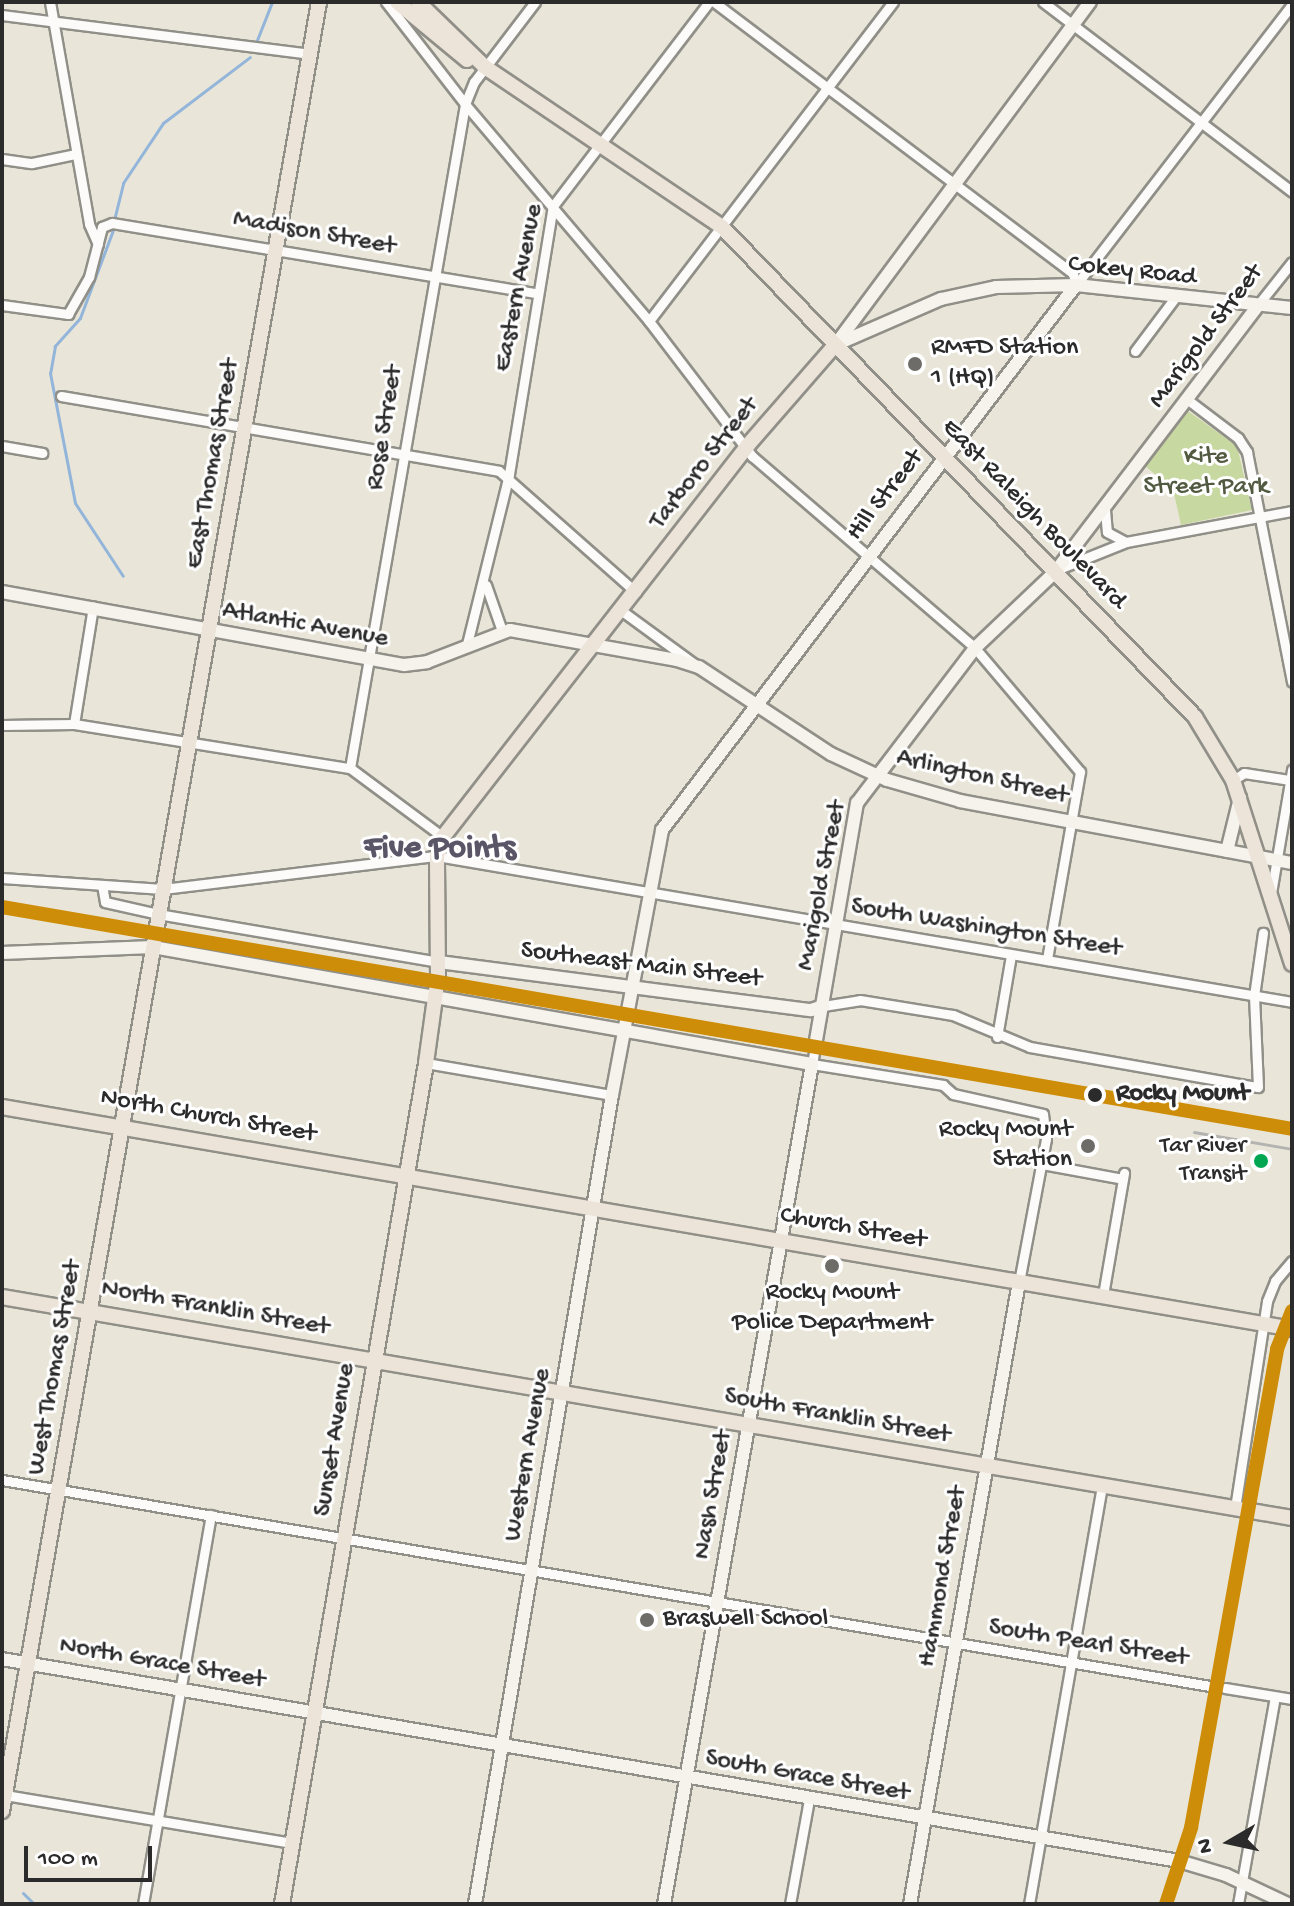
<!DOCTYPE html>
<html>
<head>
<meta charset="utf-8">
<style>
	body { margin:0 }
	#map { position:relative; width:1294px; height:1906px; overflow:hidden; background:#e9e6d9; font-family:"Gochi Hand",sans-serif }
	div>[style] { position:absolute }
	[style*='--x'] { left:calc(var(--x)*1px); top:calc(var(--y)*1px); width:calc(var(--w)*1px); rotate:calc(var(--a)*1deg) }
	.green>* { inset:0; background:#c8d8a1 }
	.stream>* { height:3px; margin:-1.5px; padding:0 1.5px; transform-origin:1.5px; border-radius:1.5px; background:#93b5d9 }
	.roads { filter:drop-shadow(2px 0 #908f88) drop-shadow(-2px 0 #908f88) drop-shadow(0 2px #908f88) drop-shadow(0 -2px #908f88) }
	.street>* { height:9px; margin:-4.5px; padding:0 4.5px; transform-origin:4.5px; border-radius:4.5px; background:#fcfbf9 }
	.secondary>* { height:12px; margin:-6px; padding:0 6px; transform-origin:6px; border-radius:6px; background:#f6f2ec }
	.primary>* { height:14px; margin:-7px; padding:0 7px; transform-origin:7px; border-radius:7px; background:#ece3d9 }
	.rail>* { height:3px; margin:-1.5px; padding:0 1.5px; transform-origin:1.5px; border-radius:1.5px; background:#b3b3b1 }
	.rail-1>* { height:14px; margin:-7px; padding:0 7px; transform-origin:7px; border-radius:7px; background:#ce8d09 }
	.dots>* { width:22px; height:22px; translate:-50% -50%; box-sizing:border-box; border:4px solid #fff; border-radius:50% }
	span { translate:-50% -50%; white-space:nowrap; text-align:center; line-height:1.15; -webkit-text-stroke:6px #fff; paint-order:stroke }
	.bus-label { font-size:24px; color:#2b2b2b }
	.right { translate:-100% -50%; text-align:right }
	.street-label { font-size:26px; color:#2b2b2b }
	.poi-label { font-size:26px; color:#2b2b2b }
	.left { translate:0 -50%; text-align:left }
	.park-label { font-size:26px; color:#525b41 }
	.stop-label { font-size:26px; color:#2b2b2b; font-weight:700 }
	.district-label { font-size:34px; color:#5b5667; font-weight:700 }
	.frame { position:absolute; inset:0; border:4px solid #2b2b2b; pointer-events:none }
	.north { position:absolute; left:1190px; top:1802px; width:80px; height:80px; -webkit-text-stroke:6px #fff; paint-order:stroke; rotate:261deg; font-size:22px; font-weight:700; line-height:32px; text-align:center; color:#2b2b2b }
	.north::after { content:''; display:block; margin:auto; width:28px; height:36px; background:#2b2b2b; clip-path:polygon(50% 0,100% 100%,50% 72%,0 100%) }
	.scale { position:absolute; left:24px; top:1846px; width:128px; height:36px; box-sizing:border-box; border:4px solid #2b2b2b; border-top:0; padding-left:10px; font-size:24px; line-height:28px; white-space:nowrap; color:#2b2b2b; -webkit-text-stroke:6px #fff; paint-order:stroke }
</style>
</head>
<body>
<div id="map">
	<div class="green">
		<div style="clip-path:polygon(1188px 411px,1237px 446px,1252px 510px,1181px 525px,1173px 489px,1145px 466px)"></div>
	</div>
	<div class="stream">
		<div style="--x:257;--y:40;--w:41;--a:-68.5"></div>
		<div style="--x:115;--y:216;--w:34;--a:-76"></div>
		<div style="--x:123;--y:183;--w:72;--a:-56.3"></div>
		<div style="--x:163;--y:123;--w:109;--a:-37.2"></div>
		<div style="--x:113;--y:230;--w:94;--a:110.6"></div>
		<div style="--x:80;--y:318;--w:38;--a:132"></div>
		<div style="--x:55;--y:346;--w:27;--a:100"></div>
		<div style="--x:50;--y:373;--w:132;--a:79.1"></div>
		<div style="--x:75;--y:503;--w:87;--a:56.7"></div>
		<div style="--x:23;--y:1893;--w:16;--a:45"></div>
	</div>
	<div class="roads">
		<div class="street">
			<div style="--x:50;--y:2;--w:225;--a:80"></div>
			<div style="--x:89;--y:224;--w:22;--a:66"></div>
			<div style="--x:386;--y:2;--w:129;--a:52.2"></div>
			<div style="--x:465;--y:104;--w:285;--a:49.7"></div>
			<div style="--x:649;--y:321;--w:170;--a:52.7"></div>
			<div style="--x:752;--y:456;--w:294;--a:40.7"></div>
			<div style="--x:975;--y:648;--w:162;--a:49.7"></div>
			<div style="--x:1080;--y:772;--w:191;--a:100"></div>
			<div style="--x:714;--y:2;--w:450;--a:37.1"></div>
			<div style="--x:1073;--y:274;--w:11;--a:75"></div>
			<div style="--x:1043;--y:2;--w:313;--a:37.3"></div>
			<div style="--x:2;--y:15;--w:309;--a:7.2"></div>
			<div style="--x:2;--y:159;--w:30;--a:8"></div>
			<div style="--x:32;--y:163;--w:45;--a:-11.6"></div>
			<div style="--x:1076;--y:285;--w:354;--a:-52.4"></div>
			<div style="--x:2;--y:305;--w:67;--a:7.8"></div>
			<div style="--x:68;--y:314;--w:43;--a:-60.4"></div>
			<div style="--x:89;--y:277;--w:52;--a:-75.4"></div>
			<div style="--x:102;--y:227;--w:11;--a:-22"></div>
			<div style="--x:112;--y:223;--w:431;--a:9.4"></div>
			<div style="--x:1257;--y:306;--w:56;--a:-51.5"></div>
			<div style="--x:649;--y:321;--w:402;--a:-52.6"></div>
			<div style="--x:1135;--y:351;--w:65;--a:-53.1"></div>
			<div style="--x:61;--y:396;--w:444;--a:9.7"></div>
			<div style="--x:499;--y:471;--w:183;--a:41.5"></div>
			<div style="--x:1188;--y:400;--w:63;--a:37.2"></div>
			<div style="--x:1238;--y:438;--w:17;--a:57"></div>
			<div style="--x:1247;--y:452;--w:234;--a:78.9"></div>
			<div style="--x:2;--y:446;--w:41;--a:9.9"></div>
			<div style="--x:1105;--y:510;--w:22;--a:85"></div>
			<div style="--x:1107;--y:532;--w:21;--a:28"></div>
			<div style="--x:1061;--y:568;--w:70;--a:-21.8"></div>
			<div style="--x:1126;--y:542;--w:169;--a:-10.6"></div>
			<div style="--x:486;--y:585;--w:49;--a:70.8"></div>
			<div style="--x:622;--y:611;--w:88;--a:36.2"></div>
			<div style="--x:467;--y:644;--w:175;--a:-76.1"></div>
			<div style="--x:509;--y:474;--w:272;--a:-80.7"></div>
			<div style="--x:553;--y:206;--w:257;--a:-52.6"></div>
			<div style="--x:74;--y:724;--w:119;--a:-80.8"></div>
			<div style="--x:2;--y:725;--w:72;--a:-0.8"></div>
			<div style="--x:74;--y:724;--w:279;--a:9.1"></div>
			<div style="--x:1233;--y:780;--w:13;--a:-32"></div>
			<div style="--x:1244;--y:773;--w:47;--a:8.7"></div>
			<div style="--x:443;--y:837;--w:116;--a:-143.4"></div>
			<div style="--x:350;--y:768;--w:674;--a:-80.17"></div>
			<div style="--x:465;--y:104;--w:24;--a:-68"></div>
			<div style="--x:474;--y:82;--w:101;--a:-52.7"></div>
			<div style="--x:2;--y:878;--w:161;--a:3.9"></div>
			<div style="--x:163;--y:889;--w:276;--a:-6.9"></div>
			<div style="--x:437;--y:856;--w:867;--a:9.69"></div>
			<div style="--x:102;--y:885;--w:17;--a:80"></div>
			<div style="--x:105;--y:902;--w:54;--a:12.8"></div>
			<div style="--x:158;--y:914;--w:285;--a:9.7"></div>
			<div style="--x:1271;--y:893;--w:125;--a:-80.3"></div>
			<div style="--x:823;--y:1006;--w:37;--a:-9"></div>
			<div style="--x:860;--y:1000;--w:94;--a:9.2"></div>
			<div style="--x:953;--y:1015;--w:83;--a:22.6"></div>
			<div style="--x:1030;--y:1047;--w:231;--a:10"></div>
			<div style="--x:1258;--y:1087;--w:91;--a:-92.5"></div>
			<div style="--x:1254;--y:996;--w:64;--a:-81.9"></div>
			<div style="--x:997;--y:1037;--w:83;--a:-80.3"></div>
			<div style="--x:815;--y:1046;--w:18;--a:99"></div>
			<div style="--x:812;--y:1064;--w:133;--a:9.1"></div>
			<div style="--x:943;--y:1085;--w:13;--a:42"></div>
			<div style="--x:953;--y:1094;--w:92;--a:12.5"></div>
			<div style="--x:1043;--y:1114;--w:25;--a:83"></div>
			<div style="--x:1046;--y:1139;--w:146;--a:100.7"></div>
			<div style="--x:426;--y:1063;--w:189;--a:9.8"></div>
			<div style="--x:1042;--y:1164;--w:82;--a:10.5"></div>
			<div style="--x:1103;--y:1295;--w:124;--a:-80.2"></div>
			<div style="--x:2;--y:1480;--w:1225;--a:9.68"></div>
			<div style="--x:1235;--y:1508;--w:209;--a:-81.2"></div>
			<div style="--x:1267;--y:1301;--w:22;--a:-68"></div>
			<div style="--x:1275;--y:1281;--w:26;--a:-50"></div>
			<div style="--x:1225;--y:1688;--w:68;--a:9.3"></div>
			<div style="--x:5;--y:1795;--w:291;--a:9.5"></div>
			<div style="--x:143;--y:1904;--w:395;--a:-80.1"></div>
			<div style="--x:790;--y:1904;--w:107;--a:-79.7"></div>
			<div style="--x:1029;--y:1904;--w:424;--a:-80.1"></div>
			<div style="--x:1238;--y:1904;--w:210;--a:-79.9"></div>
		</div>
		<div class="secondary">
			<div style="--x:1090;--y:2;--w:427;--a:126.6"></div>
			<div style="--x:835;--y:345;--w:116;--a:-23.5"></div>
			<div style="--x:941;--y:299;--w:56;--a:-12.3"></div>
			<div style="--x:996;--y:287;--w:80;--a:-1.4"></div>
			<div style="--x:1076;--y:285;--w:217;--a:6.1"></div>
			<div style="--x:2;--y:592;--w:409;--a:10.3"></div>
			<div style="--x:404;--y:665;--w:23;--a:-7"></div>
			<div style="--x:427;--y:662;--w:89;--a:-21.1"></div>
			<div style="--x:510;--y:630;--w:170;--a:10.2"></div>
			<div style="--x:677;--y:660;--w:23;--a:18"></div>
			<div style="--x:699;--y:667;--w:158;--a:33.4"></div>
			<div style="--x:831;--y:754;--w:62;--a:24.9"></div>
			<div style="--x:887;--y:780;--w:76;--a:16"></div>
			<div style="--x:960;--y:801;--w:338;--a:10.6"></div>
			<div style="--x:1227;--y:851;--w:55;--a:-76.2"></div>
			<div style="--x:2;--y:953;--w:151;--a:-2.3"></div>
			<div style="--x:153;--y:947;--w:669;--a:10.07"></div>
			<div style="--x:812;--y:1064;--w:853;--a:99.99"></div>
			<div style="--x:439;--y:962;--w:375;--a:7.4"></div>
			<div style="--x:811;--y:1010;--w:13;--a:-18"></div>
			<div style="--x:815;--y:1046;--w:247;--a:-80.2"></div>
			<div style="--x:857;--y:803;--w:195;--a:-52.7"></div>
			<div style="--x:975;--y:648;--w:110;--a:-43.5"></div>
			<div style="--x:1055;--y:572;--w:333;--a:-52.7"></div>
			<div style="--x:2;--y:1659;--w:1194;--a:9.74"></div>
			<div style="--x:1179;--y:1861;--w:49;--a:16.6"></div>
			<div style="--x:1226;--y:1875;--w:68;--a:25.1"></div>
			<div style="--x:475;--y:1904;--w:821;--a:-80.39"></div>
			<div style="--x:612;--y:1095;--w:270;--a:-79.3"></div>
			<div style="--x:662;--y:830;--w:684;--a:-52.78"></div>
			<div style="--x:910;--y:1904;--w:631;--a:-80.06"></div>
		</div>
		<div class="primary">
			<div style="--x:397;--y:2;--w:91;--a:39.6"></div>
			<div style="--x:418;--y:2;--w:93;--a:44.1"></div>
			<div style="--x:485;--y:67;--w:286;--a:34"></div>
			<div style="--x:722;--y:227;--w:681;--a:46.01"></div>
			<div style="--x:1195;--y:717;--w:74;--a:58.9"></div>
			<div style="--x:1233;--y:780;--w:193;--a:72.2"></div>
			<div style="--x:2;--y:1107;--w:1309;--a:9.76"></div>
			<div style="--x:2;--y:1297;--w:1309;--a:9.72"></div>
			<div style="--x:2;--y:1811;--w:1837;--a:-80.06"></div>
			<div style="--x:282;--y:1904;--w:853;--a:-80.28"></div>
			<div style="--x:426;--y:1063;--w:88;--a:-82.1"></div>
			<div style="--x:438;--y:976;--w:120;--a:-90.5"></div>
			<div style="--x:437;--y:856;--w:20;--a:-72"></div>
			<div style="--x:443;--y:837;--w:495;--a:-52.1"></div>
			<div style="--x:747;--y:446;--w:134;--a:-48.9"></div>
		</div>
	</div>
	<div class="rail">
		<div style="--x:1194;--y:1132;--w:99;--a:9.8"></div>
		<div style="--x:1166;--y:1904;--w:80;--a:-71.8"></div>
		<div style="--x:1191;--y:1828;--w:487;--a:-79.8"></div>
		<div style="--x:1277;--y:1349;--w:41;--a:-68.5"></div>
	</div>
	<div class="rail-1">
		<div style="--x:2;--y:907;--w:1309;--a:9.76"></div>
		<div style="--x:1166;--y:1904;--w:80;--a:-71.8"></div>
		<div style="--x:1191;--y:1828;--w:487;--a:-79.8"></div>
		<div style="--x:1277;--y:1349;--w:41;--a:-68.5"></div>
	</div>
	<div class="dots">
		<div style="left:915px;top:364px;background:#6e6c68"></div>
		<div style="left:1095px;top:1095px;background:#2b2b2b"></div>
		<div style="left:1088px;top:1146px;background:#6e6c68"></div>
		<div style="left:1261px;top:1161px;background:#00a651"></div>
		<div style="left:832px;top:1266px;background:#6e6c68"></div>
		<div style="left:647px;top:1620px;background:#6e6c68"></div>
	</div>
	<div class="bus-label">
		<span class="right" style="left:1246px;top:1161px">Tar River<br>Transit</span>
	</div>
	<div class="street-label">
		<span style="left:314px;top:234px;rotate:10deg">Madison Street</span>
		<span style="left:1132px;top:272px;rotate:6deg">Cokey Road</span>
		<span style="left:520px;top:288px;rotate:-79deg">Eastern Avenue</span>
		<span style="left:1207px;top:337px;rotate:-53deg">Marigold Street</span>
		<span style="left:386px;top:428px;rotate:-81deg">Rose Street</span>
		<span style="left:214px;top:464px;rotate:-80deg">East Thomas Street</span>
		<span style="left:705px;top:464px;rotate:-52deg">Tarboro Street</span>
		<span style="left:886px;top:496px;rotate:-52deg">Hill Street</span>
		<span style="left:1033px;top:515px;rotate:46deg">East Raleigh Boulevard</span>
		<span style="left:305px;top:626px;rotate:10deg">Atlantic Avenue</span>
		<span style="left:982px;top:778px;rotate:13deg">Arlington Street</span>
		<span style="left:823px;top:886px;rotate:-79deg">Marigold Street</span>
		<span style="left:986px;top:929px;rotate:9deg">South Washington Street</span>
		<span style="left:641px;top:966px;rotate:7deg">Southeast Main Street</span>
		<span style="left:208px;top:1117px;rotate:10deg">North Church Street</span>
		<span style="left:853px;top:1229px;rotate:10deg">Church Street</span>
		<span style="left:215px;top:1309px;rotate:10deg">North Franklin Street</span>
		<span style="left:56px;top:1368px;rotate:-80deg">West Thomas Street</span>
		<span style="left:837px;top:1417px;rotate:10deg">South Franklin Street</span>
		<span style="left:336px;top:1440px;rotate:-81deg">Sunset Avenue</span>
		<span style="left:529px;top:1455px;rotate:-80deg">Western Avenue</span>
		<span style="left:714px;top:1495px;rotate:-80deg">Nash Street</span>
		<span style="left:944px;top:1577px;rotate:-80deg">Hammond Street</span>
		<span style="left:1088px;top:1644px;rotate:9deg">South Pearl Street</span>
		<span style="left:162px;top:1664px;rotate:10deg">North Grace Street</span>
		<span style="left:807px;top:1777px;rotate:10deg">South Grace Street</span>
	</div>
	<div class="poi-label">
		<span class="left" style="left:931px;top:364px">RMFD Station<br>1 (HQ)</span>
		<span class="right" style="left:1072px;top:1146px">Rocky Mount<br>Station</span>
		<span style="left:832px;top:1309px">Rocky Mount<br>Police Department</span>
		<span class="left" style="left:663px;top:1620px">Braswell School</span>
	</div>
	<div class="park-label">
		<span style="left:1206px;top:473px">Kite<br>Street Park</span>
	</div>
	<div class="stop-label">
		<span class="left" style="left:1116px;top:1095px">Rocky Mount</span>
	</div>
	<div class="district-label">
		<span style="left:440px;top:851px">Five Points</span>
	</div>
	<div class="frame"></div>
	<div class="north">N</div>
	<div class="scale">100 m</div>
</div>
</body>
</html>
